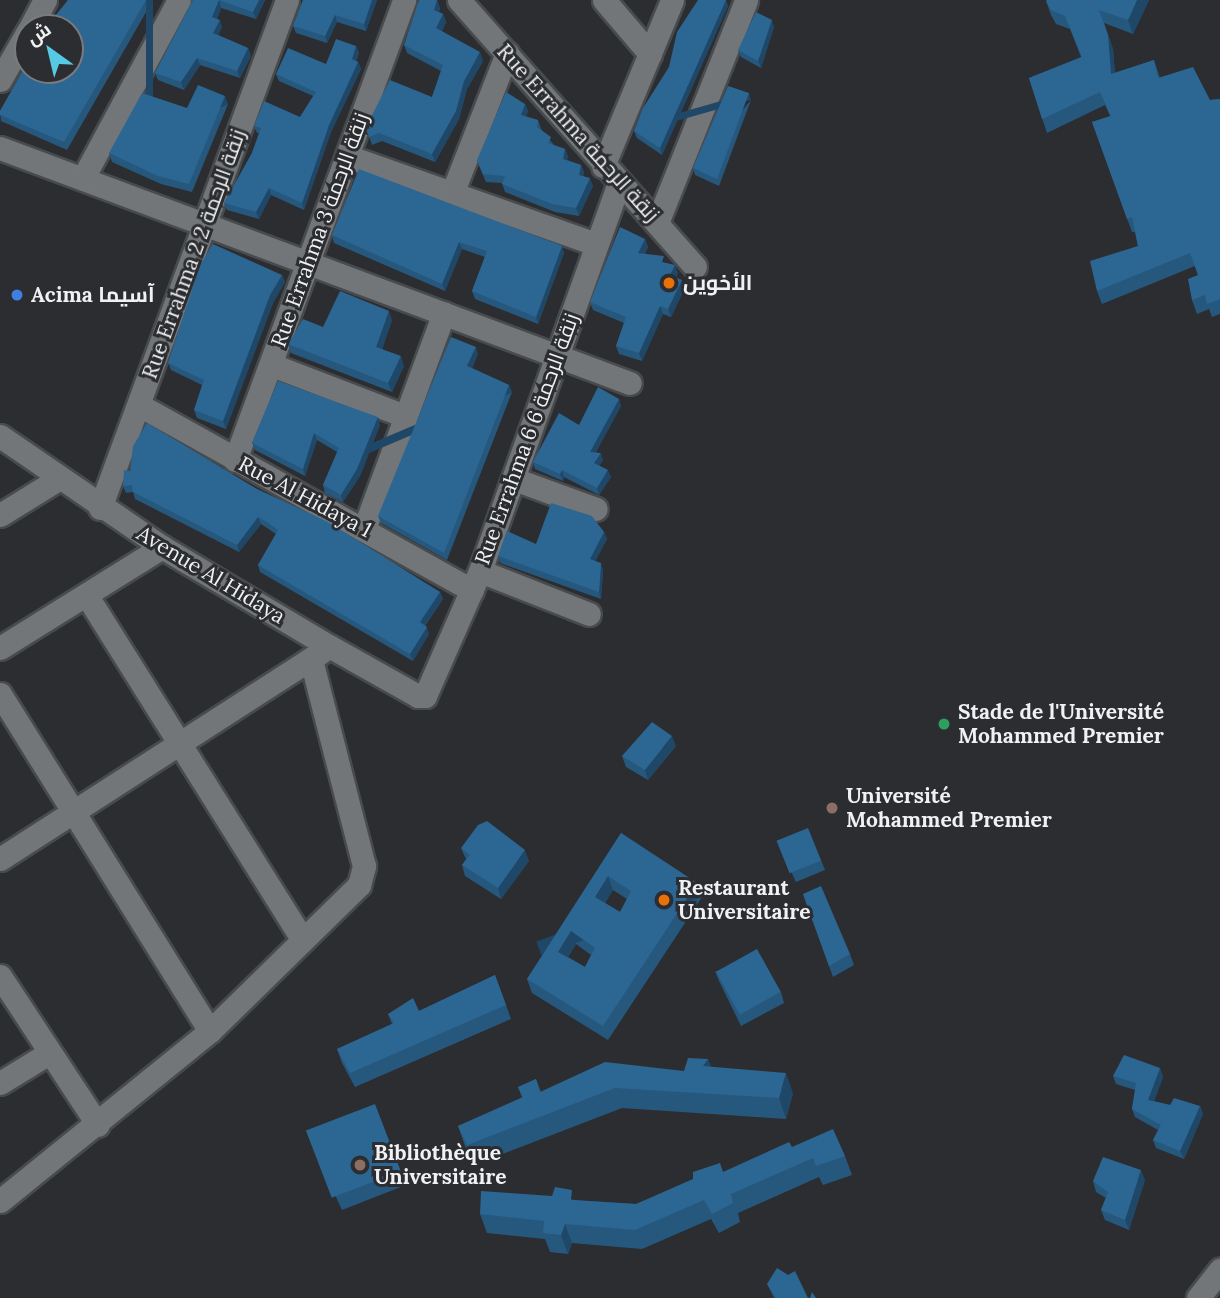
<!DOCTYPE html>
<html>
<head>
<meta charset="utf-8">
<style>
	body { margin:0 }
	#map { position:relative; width:1220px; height:1298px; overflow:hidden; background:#2b2d30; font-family:Lora,Cairo,serif }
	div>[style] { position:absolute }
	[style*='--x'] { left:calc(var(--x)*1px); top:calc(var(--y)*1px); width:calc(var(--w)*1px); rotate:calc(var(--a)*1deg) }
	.roads { filter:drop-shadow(2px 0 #484b4d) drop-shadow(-2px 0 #484b4d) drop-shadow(0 2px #484b4d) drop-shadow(0 -2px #484b4d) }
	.minor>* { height:23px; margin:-11.5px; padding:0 11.5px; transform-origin:11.5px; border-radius:11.5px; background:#737679 }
	.wall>* { inset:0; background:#26587e }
	.shaded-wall>* { inset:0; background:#1f4767; transform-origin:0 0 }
	.building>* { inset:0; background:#2c6693; transform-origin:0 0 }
	.dots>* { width:19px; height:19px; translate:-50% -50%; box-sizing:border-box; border:4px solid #2b2d30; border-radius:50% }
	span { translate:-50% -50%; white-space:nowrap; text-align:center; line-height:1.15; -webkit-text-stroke:6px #2b2d30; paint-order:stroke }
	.street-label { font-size:21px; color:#f0f1f3 }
	.poi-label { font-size:21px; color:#f0f1f3; font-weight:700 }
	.left { translate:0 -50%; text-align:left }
	.north { position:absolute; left:14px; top:14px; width:70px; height:70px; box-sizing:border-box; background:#2b2d30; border:2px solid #7a7b7e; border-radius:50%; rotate:326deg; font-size:19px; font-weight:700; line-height:28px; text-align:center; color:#f0f1f3 }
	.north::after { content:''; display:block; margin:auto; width:24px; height:32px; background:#58c9e4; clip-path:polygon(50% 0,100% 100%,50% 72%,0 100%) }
</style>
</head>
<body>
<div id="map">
	<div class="roads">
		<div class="minor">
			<div style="--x:459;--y:0;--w:356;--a:48.5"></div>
			<div style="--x:604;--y:0;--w:71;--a:49.6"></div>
			<div style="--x:30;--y:28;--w:32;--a:-62"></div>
			<div style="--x:0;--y:80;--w:56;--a:-60.3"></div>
			<div style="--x:0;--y:148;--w:672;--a:20.46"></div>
			<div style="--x:347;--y:156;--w:264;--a:19.5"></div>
			<div style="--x:603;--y:166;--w:180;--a:-67.4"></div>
			<div style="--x:83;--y:178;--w:202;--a:-61.7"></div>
			<div style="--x:453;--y:191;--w:148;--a:-68.6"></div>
			<div style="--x:657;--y:223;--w:240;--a:-68.2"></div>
			<div style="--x:272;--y:365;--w:142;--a:21"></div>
			<div style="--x:139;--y:405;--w:381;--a:29.1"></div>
			<div style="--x:0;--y:436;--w:196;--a:34.4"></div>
			<div style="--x:162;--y:547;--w:194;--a:30.7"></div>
			<div style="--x:329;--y:646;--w:102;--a:29.3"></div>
			<div style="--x:418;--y:696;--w:7;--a:0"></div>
			<div style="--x:425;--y:696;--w:137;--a:-66.3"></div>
			<div style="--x:480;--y:571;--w:413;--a:-70.3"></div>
			<div style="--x:235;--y:460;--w:490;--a:-69.8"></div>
			<div style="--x:514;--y:479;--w:87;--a:20.1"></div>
			<div style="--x:100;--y:508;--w:541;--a:-69.79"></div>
			<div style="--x:0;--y:515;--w:68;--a:-31.8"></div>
			<div style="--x:364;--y:529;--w:230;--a:-69.7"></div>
			<div style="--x:480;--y:571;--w:117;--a:21.5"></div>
			<div style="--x:87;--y:596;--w:406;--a:57.9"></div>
			<div style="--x:0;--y:648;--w:191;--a:-31.9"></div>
			<div style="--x:0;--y:694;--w:397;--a:58.1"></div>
			<div style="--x:0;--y:859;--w:382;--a:-32.8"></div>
			<div style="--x:0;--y:976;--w:178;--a:56.7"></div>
			<div style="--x:0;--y:1083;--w:57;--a:-31.5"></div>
			<div style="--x:0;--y:1201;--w:270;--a:-39"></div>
			<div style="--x:210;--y:1031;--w:209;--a:-44.4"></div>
			<div style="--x:359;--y:885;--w:20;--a:-75"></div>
			<div style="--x:364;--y:866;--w:214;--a:-104.4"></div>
			<div style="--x:1198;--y:1298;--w:36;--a:-52"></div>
		</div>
	</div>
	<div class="wall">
		<div style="clip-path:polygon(68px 0,153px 0,67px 150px,1px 121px,0 111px)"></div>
		<div style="clip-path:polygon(193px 0,265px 0,256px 19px,221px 8px,217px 19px,222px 27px,218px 35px,248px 48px,251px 56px,240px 78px,200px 65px,184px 90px,158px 80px,155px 73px)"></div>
		<div style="clip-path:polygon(303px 0,377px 0,366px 31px,337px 22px,327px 43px,296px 33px,293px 26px)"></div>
		<div style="clip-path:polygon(437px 0,440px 8px,439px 12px,443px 14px,446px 22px,442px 31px,483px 61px,467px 89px,459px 119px,435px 162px,382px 141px,372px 145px,366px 127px,432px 97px,441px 71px,407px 53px,404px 45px)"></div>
		<div style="clip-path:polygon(726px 0,728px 6px,662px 155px,637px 138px,634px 131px)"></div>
		<div style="clip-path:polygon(1149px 0,1133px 34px,1104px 23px,1113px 49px,1115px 73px,1154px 60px,1160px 78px,1210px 100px,1220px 99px,1220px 314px,1212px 317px,1209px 309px,1197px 314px,1192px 300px,1198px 275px,1195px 266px,1102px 304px,1097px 291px,1138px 246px,1135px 232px,1132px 232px,1092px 122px,1110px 116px,1105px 105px,1047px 133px,1029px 78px,1081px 57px,1070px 29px,1056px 24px,1051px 15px,1046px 1px)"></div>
		<div style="clip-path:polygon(774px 27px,761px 68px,741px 57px,738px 50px)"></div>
		<div style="clip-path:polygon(356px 46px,359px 53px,356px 61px,358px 62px,361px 69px,331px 132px,304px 210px,271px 195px,259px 219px,227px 210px,224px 203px,252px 153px,259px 133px,257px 133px,254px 126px,300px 117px,313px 96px,279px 81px,276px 74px,326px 64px)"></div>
		<div style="clip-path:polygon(751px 100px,719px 186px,695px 175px,693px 168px)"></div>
		<div style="clip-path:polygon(228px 104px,192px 192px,161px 184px,112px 162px,109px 153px,187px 108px)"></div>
		<div style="clip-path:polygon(525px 104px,528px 111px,526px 117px,538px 120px,541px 129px,554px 145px,565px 149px,568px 157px,567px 160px,581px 165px,584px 172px,583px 176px,593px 186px,579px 216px,555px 212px,505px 192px,502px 183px,486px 182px,480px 168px,477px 160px)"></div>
		<div style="clip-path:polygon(332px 235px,562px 246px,564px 253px,538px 324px,475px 299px,472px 291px,485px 257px,462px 249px,445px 291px,334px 243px)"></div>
		<div style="clip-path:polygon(645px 239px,648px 247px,645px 254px,667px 264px,678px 273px,676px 277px,685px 288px,671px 317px,663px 314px,642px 361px,619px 354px,616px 346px,624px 323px,593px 310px,590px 302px)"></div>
		<div style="clip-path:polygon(282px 275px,285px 282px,273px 303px,226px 429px,197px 418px,194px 410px,202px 385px,171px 370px,168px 363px)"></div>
		<div style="clip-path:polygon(392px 320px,382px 349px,404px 366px,392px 392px,291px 353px,288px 344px,323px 327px)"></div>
		<div style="clip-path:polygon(478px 354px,472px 368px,509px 385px,512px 392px,447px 560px,381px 523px,378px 516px)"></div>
		<div style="clip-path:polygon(278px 381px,380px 425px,360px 476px,343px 502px,325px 493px,323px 485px,337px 452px,317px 440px,305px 476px,255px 450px,252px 443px)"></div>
		<div style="clip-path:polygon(619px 399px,621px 406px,596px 452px,603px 460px,599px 466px,611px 477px,599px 495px,564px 477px,563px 481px,535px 469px,533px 462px,579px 425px)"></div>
		<div style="clip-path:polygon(130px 471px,257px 489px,440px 592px,443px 599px,425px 626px,429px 634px,413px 661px,260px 572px,258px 565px,276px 534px,261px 524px,239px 552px,135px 499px,133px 492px,126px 493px,123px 486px)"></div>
		<div style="clip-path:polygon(604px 532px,607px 539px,595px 561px,603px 570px,601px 599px,500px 563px,498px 556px,536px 544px)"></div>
		<div style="clip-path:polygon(676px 746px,648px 780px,626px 767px,622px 756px)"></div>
		<div style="clip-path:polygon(evenodd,621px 833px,697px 883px,702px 897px,608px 1040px,532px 993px,527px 979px,621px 833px,613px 890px,627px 899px,620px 912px,605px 903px,613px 890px,621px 833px,576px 944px,591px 955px,585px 967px,568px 957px,576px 944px)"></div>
		<div style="clip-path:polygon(777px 841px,821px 860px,825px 870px,796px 882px)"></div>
		<div style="clip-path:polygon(461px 848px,529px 861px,501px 899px,465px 876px,462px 865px,466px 859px)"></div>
		<div style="clip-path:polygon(803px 894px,850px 954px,854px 965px,833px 977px)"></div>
		<div style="clip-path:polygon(715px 971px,781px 992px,784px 1003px,741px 1026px,719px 981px)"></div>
		<div style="clip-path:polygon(495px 975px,511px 1019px,355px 1087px,342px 1063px,337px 1049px,392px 1024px,388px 1014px,419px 1011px)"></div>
		<div style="clip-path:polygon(708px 1059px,711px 1067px,793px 1093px,786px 1119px,622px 1108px,474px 1165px,465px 1146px,458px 1126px,522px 1098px,518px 1087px,536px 1079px,541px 1092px,684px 1071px)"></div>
		<div style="clip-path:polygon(1160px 1068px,1163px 1077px,1154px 1101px,1170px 1105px,1200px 1106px,1203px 1114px,1184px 1159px,1156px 1148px,1153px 1140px,1158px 1130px,1135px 1117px,1132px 1109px,1135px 1090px,1116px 1084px,1113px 1076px)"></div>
		<div style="clip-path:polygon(307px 1132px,401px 1171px,406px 1185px,342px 1210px,312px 1145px)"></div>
		<div style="clip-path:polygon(792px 1147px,845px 1156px,852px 1175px,823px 1185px,819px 1177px,738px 1213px,740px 1222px,719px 1233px,711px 1219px,642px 1249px,572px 1243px,568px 1254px,550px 1252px,545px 1239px,487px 1233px,480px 1214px,552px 1196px,575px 1200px,636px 1204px)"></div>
		<div style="clip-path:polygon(1145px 1180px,1129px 1230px,1105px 1220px,1101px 1210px,1106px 1198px,1096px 1192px,1093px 1181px)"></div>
		<div style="clip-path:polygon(767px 1284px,808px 1298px,774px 1298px)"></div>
	</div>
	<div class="shaded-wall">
		<div style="left:146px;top:0;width:7px;height:164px"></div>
		<div style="clip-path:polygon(219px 0,221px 8px,215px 24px,212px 17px)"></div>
		<div style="clip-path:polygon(259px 0,265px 0,256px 19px,253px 12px)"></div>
		<div style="clip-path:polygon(372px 0,377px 0,366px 31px,364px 24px)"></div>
		<div style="clip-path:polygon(437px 0,440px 8px,437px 19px,434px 10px)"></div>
		<div style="clip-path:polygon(726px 0,728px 6px,662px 155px,660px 148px)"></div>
		<div style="clip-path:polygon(1137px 0,1149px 0,1133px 34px,1128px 20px)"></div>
		<div style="clip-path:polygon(443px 14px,446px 22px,439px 37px,436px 28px)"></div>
		<div style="clip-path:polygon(335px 15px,337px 22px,327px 43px,325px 36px)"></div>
		<div style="clip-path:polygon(220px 20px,222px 27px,216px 41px,213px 33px)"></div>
		<div style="clip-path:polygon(772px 20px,774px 27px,761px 68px,758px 61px)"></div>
		<div style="clip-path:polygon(1108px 35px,1113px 49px,1116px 88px,1111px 74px)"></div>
		<div style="clip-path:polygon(356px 46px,359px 53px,355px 66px,352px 59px)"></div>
		<div style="clip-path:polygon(248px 48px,251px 56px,240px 78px,237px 71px)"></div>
		<div style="clip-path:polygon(480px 52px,483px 61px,467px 89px,459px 119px,435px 162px,432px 154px,464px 81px)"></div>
		<div style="clip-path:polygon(197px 58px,200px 65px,184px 90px,181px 82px)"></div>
		<div style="clip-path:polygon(358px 62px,361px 69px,331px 132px,304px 210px,302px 203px,329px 125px)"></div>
		<div style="left:749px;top:93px;width:7px;height:92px;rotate:74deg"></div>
		<div style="left:225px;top:96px;width:9px;height:95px;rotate:69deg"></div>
		<div style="clip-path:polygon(525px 104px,528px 111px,524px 123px,521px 115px)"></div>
		<div style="clip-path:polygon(565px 149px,568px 157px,565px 167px,563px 159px)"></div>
		<div style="clip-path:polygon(581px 165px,584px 172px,582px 183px,579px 175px)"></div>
		<div style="clip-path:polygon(590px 178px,593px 186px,579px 216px,576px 208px)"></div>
		<div style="clip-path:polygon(269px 188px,271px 195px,259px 219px,256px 212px)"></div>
		<div style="clip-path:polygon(645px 239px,648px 247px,641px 261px,638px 253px)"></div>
		<div style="clip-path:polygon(459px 242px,462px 249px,445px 291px,442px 284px)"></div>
		<div style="clip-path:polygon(562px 246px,564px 253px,538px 324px,536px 317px)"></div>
		<div style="clip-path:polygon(675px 265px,678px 273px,673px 283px,670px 275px)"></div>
		<div style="clip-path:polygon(282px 275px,285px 282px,273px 303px,226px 429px,223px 421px,270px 295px)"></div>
		<div style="clip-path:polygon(682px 280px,685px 288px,671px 317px,668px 309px)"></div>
		<div style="clip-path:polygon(660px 306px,663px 314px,642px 361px,639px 353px)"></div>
		<div style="clip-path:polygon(389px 311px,392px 320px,380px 356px,376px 347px)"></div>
		<div style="clip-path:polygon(476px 347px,478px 354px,469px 373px,467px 366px)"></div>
		<div style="clip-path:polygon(401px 356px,404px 366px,392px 392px,388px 383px)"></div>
		<div style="left:509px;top:385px;width:8px;height:180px;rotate:67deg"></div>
		<div style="clip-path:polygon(619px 399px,621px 406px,592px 459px,590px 452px)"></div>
		<div style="clip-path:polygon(378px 417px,380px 425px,360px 476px,343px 502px,341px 495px)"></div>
		<div style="clip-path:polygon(314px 433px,317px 440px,305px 476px,303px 469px)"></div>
		<div style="clip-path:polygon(601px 453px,603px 460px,596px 470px,594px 463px)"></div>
		<div style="clip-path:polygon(562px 470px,564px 477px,563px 481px,560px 474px)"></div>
		<div style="clip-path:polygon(608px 470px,611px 477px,599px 495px,597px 488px)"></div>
		<div style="clip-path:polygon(258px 517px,261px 524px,239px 552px,237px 545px)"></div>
		<div style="clip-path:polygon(604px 532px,607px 539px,593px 566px,590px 559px)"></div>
		<div style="clip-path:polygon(601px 563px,603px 570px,601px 599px,599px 592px)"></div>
		<div style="clip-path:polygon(440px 592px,443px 599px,422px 629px,420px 622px)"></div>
		<div style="clip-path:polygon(427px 627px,429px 634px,413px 661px,410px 654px)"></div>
		<div style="clip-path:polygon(672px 736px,676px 746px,648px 780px,645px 770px)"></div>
		<div style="clip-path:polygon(525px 850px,529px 861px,501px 899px,498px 888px)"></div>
		<div style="clip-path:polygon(608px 876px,613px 890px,600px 911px,595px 897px)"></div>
		<div style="left:697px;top:883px;width:15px;height:171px;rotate:70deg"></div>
		<div style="clip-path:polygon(571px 931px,576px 944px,563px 965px,558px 952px)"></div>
		<div style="clip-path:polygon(708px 1059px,715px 1079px,703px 1066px)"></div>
		<div style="clip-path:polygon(1160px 1068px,1163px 1077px,1151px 1108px,1148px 1100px)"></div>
		<div style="clip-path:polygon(786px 1073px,793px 1093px,786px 1119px,779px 1098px)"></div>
		<div style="clip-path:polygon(1200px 1106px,1203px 1114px,1184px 1159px,1180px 1151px)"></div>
		<div style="clip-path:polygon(1141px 1170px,1145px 1180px,1129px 1230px,1125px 1220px)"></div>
		<div style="clip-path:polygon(565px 1224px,572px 1243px,568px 1254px,561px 1235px)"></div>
	</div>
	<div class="building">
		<div style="clip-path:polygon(68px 0,146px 0,64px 142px,0 115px,0 111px,28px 61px,28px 70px,70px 70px,70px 28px,47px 28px,51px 21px)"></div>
		<div style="clip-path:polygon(193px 0,259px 0,253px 12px,219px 0,212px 17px,220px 20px,213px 33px,248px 48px,237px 71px,197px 58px,181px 82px,155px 73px)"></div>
		<div style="clip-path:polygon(303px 0,372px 0,364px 24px,335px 15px,325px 36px,293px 26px)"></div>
		<div style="clip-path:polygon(419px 0,437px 0,434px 10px,443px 14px,436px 28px,480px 52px,464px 81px,456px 111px,432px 154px,379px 133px,369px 137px,366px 127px,390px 80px,432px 97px,443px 65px,404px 45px)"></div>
		<div style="clip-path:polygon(698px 0,726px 0,660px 148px,634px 131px,643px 108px,669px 67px,677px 32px)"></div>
		<div style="clip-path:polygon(1047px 0,1137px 0,1128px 20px,1099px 10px,1108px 35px,1111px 74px,1154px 60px,1158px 78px,1193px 67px,1210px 100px,1220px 99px,1220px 299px,1207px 304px,1205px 295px,1192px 300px,1188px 279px,1198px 275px,1190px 253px,1097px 291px,1090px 261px,1138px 246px,1132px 217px,1127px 219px,1092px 122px,1111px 116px,1100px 92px,1042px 119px,1029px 78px,1082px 57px,1065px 16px,1051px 10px,1046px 1px)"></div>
		<div style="clip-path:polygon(756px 12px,772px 20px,758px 61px,738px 50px)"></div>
		<div style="clip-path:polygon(336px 39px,356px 46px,352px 59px,358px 62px,329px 125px,302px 203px,269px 188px,256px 212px,224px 203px,252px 153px,261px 128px,254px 126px,264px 101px,300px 117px,316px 92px,276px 74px,288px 48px,326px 64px)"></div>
		<div style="clip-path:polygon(198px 85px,225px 96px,189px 184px,158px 176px,109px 153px,142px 93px,187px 108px)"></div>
		<div style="clip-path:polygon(728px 86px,749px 93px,717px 179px,693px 168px)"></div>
		<div style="clip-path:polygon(506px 92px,525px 104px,521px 115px,538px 120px,537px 127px,551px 137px,548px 143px,565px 149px,563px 159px,581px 165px,579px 175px,590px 178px,576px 208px,552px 204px,502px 184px,505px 176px,483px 174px,477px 160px)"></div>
		<div style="clip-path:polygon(359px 169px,562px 246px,536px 317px,472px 291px,487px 251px,459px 242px,442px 284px,332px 235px)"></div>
		<div style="clip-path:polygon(620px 227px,645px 239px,638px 253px,664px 256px,662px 262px,675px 265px,670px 275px,682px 280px,668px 309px,660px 306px,639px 353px,616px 346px,626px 317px,590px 302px)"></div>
		<div style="clip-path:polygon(213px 244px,282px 275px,270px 295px,223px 421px,194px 410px,204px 380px,168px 363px,200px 265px)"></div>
		<div style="clip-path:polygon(340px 291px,389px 311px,376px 347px,401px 356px,388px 383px,288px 344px,303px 319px,323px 327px)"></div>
		<div style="clip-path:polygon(451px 337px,476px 347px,467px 366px,509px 385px,444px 553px,378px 516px)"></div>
		<div style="clip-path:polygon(278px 381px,378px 417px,357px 469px,341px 495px,323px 485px,339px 448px,314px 433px,303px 469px,252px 443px)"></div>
		<div style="clip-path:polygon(598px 387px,619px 399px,590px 452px,601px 453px,594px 463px,608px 470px,597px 488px,562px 470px,560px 474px,533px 462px,559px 413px,579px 425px)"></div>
		<div style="clip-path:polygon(147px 423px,257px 489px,328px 522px,440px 592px,420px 622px,427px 627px,410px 654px,258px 565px,278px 530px,267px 522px,258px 517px,237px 545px,133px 492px,132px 485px,123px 486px,124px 470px,130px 471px,133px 446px)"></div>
		<div style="clip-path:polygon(551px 503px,592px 516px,604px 532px,590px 559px,601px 563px,599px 592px,498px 556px,507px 531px,536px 544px)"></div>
		<div style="clip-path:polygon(652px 722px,672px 736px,645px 770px,622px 756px)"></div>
		<div style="clip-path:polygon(487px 821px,525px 850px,498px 888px,462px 865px,470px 855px,461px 848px,478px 825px)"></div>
		<div style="left:808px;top:828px;width:35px;height:34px;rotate:68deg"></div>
		<div style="clip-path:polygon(evenodd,621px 833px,697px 883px,603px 1026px,527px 979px,621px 833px,608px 876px,631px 891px,620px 912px,595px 897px,608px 876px,621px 833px,571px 931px,595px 948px,585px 967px,558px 952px,571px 931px)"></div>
		<div style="clip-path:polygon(821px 886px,850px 954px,829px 966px,803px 894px)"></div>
		<div style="left:757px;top:949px;width:49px;height:47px;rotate:61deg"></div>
		<div style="clip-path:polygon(495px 975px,506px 1005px,350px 1073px,337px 1049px,394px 1023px,388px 1014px,413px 998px,419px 1011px)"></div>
		<div style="clip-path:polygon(1124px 1055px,1160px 1068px,1148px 1100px,1170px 1105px,1174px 1098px,1200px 1106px,1180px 1151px,1153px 1140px,1161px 1125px,1132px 1109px,1136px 1083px,1113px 1076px)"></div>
		<div style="clip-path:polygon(688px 1058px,708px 1059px,703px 1066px,786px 1073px,779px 1098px,615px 1088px,467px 1145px,458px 1126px,523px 1097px,518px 1087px,536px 1079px,540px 1092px,605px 1062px,684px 1071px)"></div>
		<div style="left:375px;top:1104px;width:72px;height:74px;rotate:69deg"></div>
		<div style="clip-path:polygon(833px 1129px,845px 1156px,816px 1166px,813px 1158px,731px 1194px,733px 1203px,712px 1214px,704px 1200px,635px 1230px,565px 1224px,561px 1235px,543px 1233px,544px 1221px,480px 1214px,481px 1191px,552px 1196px,555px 1187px,572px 1190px,571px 1200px,636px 1204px,693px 1179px,693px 1172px,720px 1163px,723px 1172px,789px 1142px,792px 1147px)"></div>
		<div style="clip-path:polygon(1103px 1157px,1141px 1170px,1125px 1220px,1101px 1210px,1108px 1192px,1093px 1181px)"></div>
		<div style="clip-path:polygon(777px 1268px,788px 1275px,795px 1271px,808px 1298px,776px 1298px,767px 1284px)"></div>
		<div style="clip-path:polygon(812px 1292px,816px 1298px,810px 1298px)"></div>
	</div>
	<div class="dots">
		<div style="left:669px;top:283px;background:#e8710a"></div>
		<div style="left:17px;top:295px;background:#3f7fe0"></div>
		<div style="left:944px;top:724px;background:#2e9e5b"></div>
		<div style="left:832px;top:808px;background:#8d6e63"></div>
		<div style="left:664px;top:900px;background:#e8710a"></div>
		<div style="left:360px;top:1165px;background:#8d6e63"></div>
	</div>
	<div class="street-label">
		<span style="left:578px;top:133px;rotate:48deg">Rue Errahma زنقة الرحمة</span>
		<span style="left:320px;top:230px;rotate:-70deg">Rue Errahma 3 زنقة الرحمة</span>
		<span style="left:194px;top:254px;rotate:-70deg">Rue Errahma 2 2 زنقة الرحمة</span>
		<span style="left:527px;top:439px;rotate:-70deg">Rue Errahma 6 6 زنقة الرحمة</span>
		<span style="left:305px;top:497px;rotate:28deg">Rue Al Hidaya 1</span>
		<span style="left:211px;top:575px;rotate:31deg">Avenue Al Hidaya</span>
	</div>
	<div class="poi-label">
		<span class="left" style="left:683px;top:283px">الأخوين</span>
		<span class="left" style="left:31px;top:295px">Acima آسيما</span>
		<span class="left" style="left:958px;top:724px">Stade de l'Université<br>Mohammed Premier</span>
		<span class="left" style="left:846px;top:808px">Université<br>Mohammed Premier</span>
		<span class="left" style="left:678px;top:900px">Restaurant<br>Universitaire</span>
		<span class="left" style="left:374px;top:1165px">Bibliothèque<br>Universitaire</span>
	</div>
	<div class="north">ش</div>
</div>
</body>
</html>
